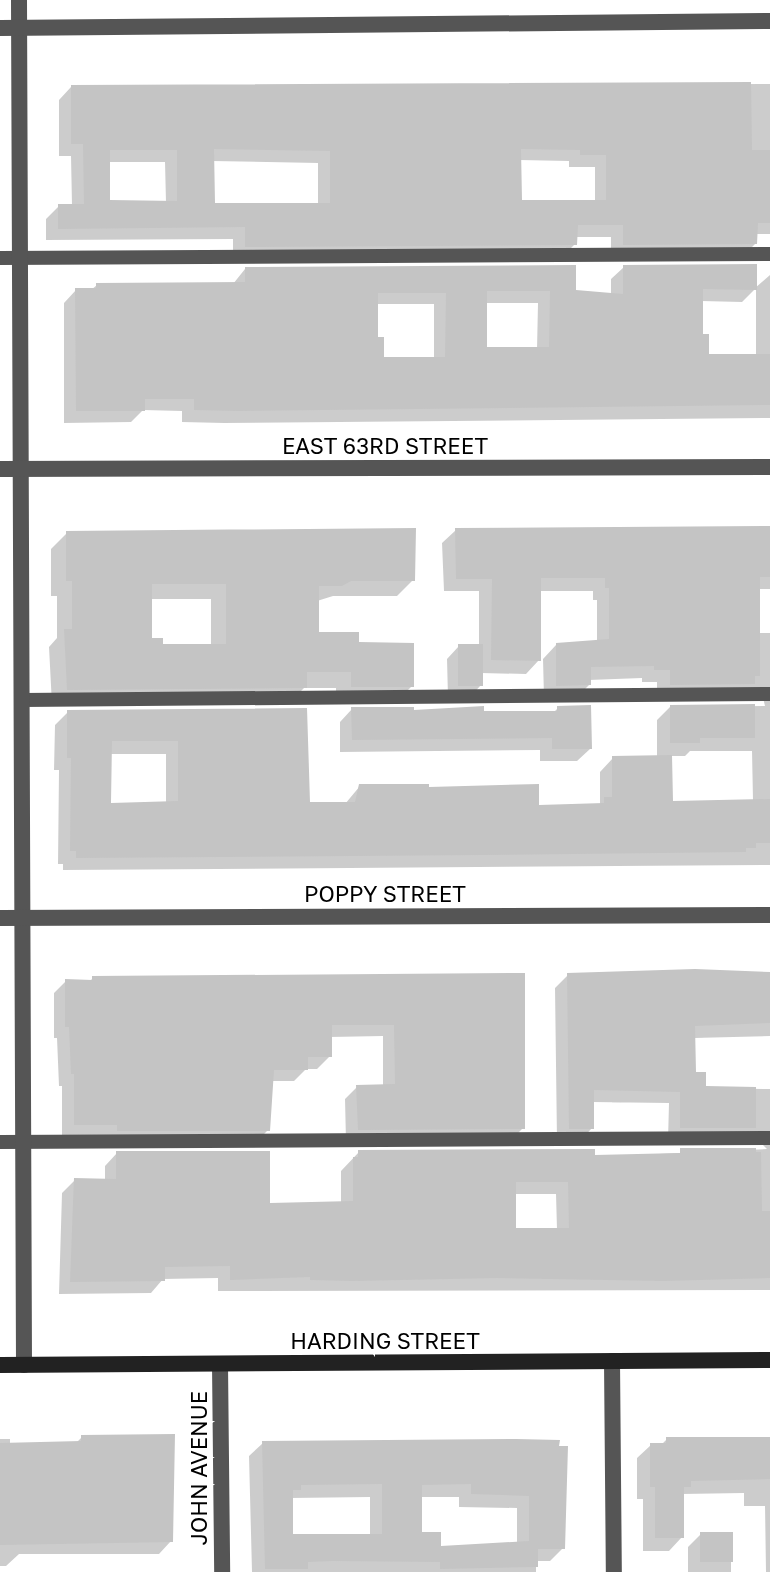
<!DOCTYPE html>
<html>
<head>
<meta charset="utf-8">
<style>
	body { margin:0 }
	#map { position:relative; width:770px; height:1572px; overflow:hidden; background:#fff; font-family:"Golos Text",sans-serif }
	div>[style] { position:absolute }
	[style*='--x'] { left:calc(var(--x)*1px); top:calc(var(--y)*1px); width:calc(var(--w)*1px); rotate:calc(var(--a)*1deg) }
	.shadow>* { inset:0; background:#0003 }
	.building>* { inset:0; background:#c4c4c4; transform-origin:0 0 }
	.lane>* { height:14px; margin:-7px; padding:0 7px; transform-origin:7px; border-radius:7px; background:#555 }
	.street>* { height:16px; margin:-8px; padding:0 8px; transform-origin:8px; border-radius:8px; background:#555 }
	.secondary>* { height:16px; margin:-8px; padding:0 8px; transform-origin:8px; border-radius:8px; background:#222 }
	span { translate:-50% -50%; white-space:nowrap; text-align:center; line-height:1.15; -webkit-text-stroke:7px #fff; paint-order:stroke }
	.street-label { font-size:22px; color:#000 }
</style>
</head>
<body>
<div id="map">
	<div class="shadow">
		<div style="clip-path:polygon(evenodd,770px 84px,770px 234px,756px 234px,756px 243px,743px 256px,611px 256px,611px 237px,575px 237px,575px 244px,562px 257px,233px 258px,233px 239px,46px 240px,46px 219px,59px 206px,72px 206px,71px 156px,59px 156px,59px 100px,71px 87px,770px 84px,519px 160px,569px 161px,569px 167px,595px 167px,595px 202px,520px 202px,519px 160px,770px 84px,212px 161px,318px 163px,318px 205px,213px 205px,212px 161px,770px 84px,108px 162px,165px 162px,166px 203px,108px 202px,108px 162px)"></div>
		<div style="clip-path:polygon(evenodd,624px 267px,755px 288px,770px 275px,770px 418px,224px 423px,182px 422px,182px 411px,143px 410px,131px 422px,64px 423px,64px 303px,76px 290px,91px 290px,97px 285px,233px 284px,245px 269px,611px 295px,611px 279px,624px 267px,756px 288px,756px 356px,707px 356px,701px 336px,701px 301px,742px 302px,756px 288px,624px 267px,485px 303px,538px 303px,537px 349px,485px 349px,485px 303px,624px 267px,376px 304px,434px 304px,434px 359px,382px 359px,376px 339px,376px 304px)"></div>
		<div style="clip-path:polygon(evenodd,770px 528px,770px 589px,758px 589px,758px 633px,770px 633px,770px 865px,63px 870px,63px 864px,58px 864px,59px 770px,54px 770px,55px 725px,68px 712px,305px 710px,308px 804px,345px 804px,360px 786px,427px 789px,537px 807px,600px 805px,600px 772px,613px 758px,657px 757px,657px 720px,670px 707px,765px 706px,763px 698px,657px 697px,657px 682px,642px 682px,642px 678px,589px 680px,589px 685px,576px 698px,544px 698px,543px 659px,556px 645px,597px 642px,597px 600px,593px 600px,593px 591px,539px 591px,539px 660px,526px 674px,481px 673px,481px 685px,469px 698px,448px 698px,447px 659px,459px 646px,479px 646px,479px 591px,444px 591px,442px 543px,456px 530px,770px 528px,690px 751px,752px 751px,753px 801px,671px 803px,670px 756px,685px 756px,690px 751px,770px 528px,110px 754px,166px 754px,166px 804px,109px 805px,110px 754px)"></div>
		<div style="clip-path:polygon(evenodd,67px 533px,413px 580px,397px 596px,333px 596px,317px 601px,317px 634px,357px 644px,412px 686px,396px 702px,336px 702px,336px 688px,304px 688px,289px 703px,52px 705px,49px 647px,57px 638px,57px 596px,51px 596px,51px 549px,67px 533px,150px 599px,211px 599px,211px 646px,161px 646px,150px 640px,150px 599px)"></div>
		<div style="clip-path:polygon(558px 708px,590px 749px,577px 761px,540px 761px,540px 750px,340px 752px,340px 722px,352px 709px,553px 713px)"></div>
		<div style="clip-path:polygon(evenodd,770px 973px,770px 1036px,693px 1038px,694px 1074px,704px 1088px,770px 1089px,770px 1290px,218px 1291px,218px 1278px,163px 1279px,151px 1293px,59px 1294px,62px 1193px,75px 1180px,105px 1181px,105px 1166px,117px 1153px,268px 1205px,341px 1204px,341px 1171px,359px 1152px,593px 1157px,767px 1149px,758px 1140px,668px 1140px,669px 1103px,592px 1102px,592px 1128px,580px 1141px,557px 1141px,555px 988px,568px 975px,770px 973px,514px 1194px,556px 1194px,557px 1230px,514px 1230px,514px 1194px)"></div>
		<div style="clip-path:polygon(523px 975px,523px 1128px,510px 1141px,346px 1142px,345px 1099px,357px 1087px,383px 1086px,383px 1036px,330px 1037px,330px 1056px,317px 1069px,306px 1069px,294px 1081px,271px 1081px,268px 1130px,256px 1142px,62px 1137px,62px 1086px,59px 1086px,57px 1038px,54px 1038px,54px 993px,66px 981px,89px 982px,93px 978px)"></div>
		<div style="clip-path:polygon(82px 1437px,171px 1541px,159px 1554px,19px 1554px,6px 1566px,0 1566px,0 1439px,10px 1439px,10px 1445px,76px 1443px)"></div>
		<div style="clip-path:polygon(667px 1439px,770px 1440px,770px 1572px,766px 1572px,765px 1506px,744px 1506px,744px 1493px,682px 1494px,682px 1537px,669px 1551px,643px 1551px,643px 1499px,637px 1499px,637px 1458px,651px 1445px,661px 1445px)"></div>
		<div style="clip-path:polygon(evenodd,516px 1441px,563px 1548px,550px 1561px,536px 1561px,536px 1572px,252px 1572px,249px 1456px,263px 1443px,516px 1441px,370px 1497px,370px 1536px,291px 1536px,291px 1498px,370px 1497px,516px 1441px,420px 1497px,459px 1497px,459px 1507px,517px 1508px,517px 1544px,439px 1548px,420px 1534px,420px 1497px)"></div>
		<div style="clip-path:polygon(701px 1534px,731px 1534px,731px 1572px,688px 1572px,688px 1547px)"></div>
	</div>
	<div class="building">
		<div style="clip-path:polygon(evenodd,751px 82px,752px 150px,770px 150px,770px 223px,758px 223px,757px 244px,623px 245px,623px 225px,578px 225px,577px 245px,245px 247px,245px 227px,58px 229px,58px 204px,84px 204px,83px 144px,71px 144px,71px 85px,751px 82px,214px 149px,330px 151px,330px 203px,215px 203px,214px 149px,751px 82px,521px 149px,580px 150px,580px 155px,606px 155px,606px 200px,522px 200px,521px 149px,751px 82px,110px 150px,177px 150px,177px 201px,110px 200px,110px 150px)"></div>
		<div style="clip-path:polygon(evenodd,757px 264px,757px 290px,703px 289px,703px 334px,709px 334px,709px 354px,770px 354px,770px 405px,238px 411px,194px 410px,194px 399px,145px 399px,145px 411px,76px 411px,75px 288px,96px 288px,96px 283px,245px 282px,245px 267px,576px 265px,576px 290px,623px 294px,623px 265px,757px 264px,487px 291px,550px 291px,549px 347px,487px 347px,487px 291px,757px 264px,378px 293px,446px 293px,445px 357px,384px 357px,384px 337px,378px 337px,378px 293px)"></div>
		<div style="clip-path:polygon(770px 526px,770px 577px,760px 577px,760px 676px,755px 676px,755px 684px,670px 685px,670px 670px,654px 670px,654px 666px,591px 667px,591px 685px,556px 686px,556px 643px,609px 639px,609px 588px,605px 588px,605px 578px,541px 578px,541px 661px,491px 660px,492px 579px,456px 579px,455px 528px)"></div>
		<div style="clip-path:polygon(evenodd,416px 528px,415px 581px,351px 581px,342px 586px,319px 586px,319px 632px,359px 632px,359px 642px,414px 643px,414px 687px,351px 687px,351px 672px,307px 672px,307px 688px,67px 690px,64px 629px,72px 629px,72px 581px,66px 581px,66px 531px,416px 528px,152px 584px,226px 584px,226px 644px,163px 644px,163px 638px,152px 638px,152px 584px)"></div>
		<div style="left:458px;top:644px;width:25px;height:42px"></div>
		<div style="clip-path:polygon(755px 704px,755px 738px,700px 738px,700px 743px,670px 743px,670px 705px)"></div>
		<div style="clip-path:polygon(591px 705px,592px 749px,552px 749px,552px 738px,352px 740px,351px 707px,414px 707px,414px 710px,484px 706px,484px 711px,557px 711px,557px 706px)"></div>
		<div style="clip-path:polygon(evenodd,307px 708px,310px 802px,355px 802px,359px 784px,429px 784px,429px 787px,539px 784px,539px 805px,604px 803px,604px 797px,612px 797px,612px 756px,672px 755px,673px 801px,770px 799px,770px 843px,756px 843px,756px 848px,746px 848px,746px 852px,482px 855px,76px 858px,76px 851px,70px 851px,71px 758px,67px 758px,67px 710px,307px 708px,112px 741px,178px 741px,178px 801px,111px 803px,112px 741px)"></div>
		<div style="clip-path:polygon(695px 969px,770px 972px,770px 1023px,695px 1026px,696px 1072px,706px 1072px,706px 1086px,756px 1087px,756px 1128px,680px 1128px,680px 1092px,594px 1090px,594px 1129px,569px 1129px,567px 973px)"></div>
		<div style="clip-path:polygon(525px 973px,525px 1129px,358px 1130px,356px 1085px,395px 1084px,394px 1025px,332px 1025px,332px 1057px,308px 1057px,308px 1070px,274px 1070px,270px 1131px,117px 1131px,117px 1125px,74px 1125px,74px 1074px,71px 1074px,69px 1027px,65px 1027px,65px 979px,92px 980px,92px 976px)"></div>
		<div style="clip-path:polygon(evenodd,680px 1148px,756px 1148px,756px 1152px,761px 1152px,762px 1211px,770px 1211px,770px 1278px,663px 1281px,497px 1278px,353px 1281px,310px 1280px,310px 1277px,230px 1280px,230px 1266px,165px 1267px,165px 1281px,70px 1282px,74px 1178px,116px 1179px,116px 1151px,270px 1151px,270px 1203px,353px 1201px,353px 1157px,358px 1157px,358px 1150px,595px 1149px,595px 1155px,680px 1153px,680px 1148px,516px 1182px,568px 1182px,569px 1228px,516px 1228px,516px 1182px)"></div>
		<div style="clip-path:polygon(175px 1434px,173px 1542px,0 1545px,0 1443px,81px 1441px,81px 1435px)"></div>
		<div style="clip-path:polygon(666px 1437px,770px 1437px,770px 1479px,691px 1481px,691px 1487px,684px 1487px,684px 1538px,655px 1538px,655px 1487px,650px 1487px,650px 1443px,666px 1443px)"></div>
		<div style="clip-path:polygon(evenodd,516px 1439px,560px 1440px,559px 1446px,568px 1446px,565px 1549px,538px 1549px,538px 1567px,440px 1569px,440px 1562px,333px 1561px,308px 1562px,308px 1569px,265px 1569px,262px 1441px,516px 1439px,382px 1484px,382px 1534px,293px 1534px,293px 1490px,301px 1490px,301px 1485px,382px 1484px,516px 1439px,471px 1484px,471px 1494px,529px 1496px,529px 1541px,441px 1546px,441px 1532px,422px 1532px,422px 1485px,471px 1484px)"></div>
		<div style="left:700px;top:1532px;width:33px;height:30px"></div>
	</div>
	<div class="lane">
		<div style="--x:0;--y:258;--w:770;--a:-0.3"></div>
		<div style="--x:22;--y:700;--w:748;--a:-0.46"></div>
		<div style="--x:0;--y:1142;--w:770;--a:-0.3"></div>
	</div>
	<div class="street">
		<div style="--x:19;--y:0;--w:1365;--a:89.79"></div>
		<div style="--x:0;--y:28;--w:770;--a:-0.52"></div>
		<div style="--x:0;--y:469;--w:770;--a:-0.15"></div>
		<div style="--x:0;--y:918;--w:770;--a:-0.22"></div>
		<div style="--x:612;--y:1361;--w:211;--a:89.5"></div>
		<div style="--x:220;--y:1364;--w:208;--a:89.4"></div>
	</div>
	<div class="secondary">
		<div style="--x:0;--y:1365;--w:770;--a:-0.37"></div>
	</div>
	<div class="street-label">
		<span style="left:385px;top:446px">EAST 63RD STREET</span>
		<span style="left:385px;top:894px">POPPY STREET</span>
		<span style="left:385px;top:1341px">HARDING STREET</span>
		<span style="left:199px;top:1468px;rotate:-90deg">JOHN AVENUE</span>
	</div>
</div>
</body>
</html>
